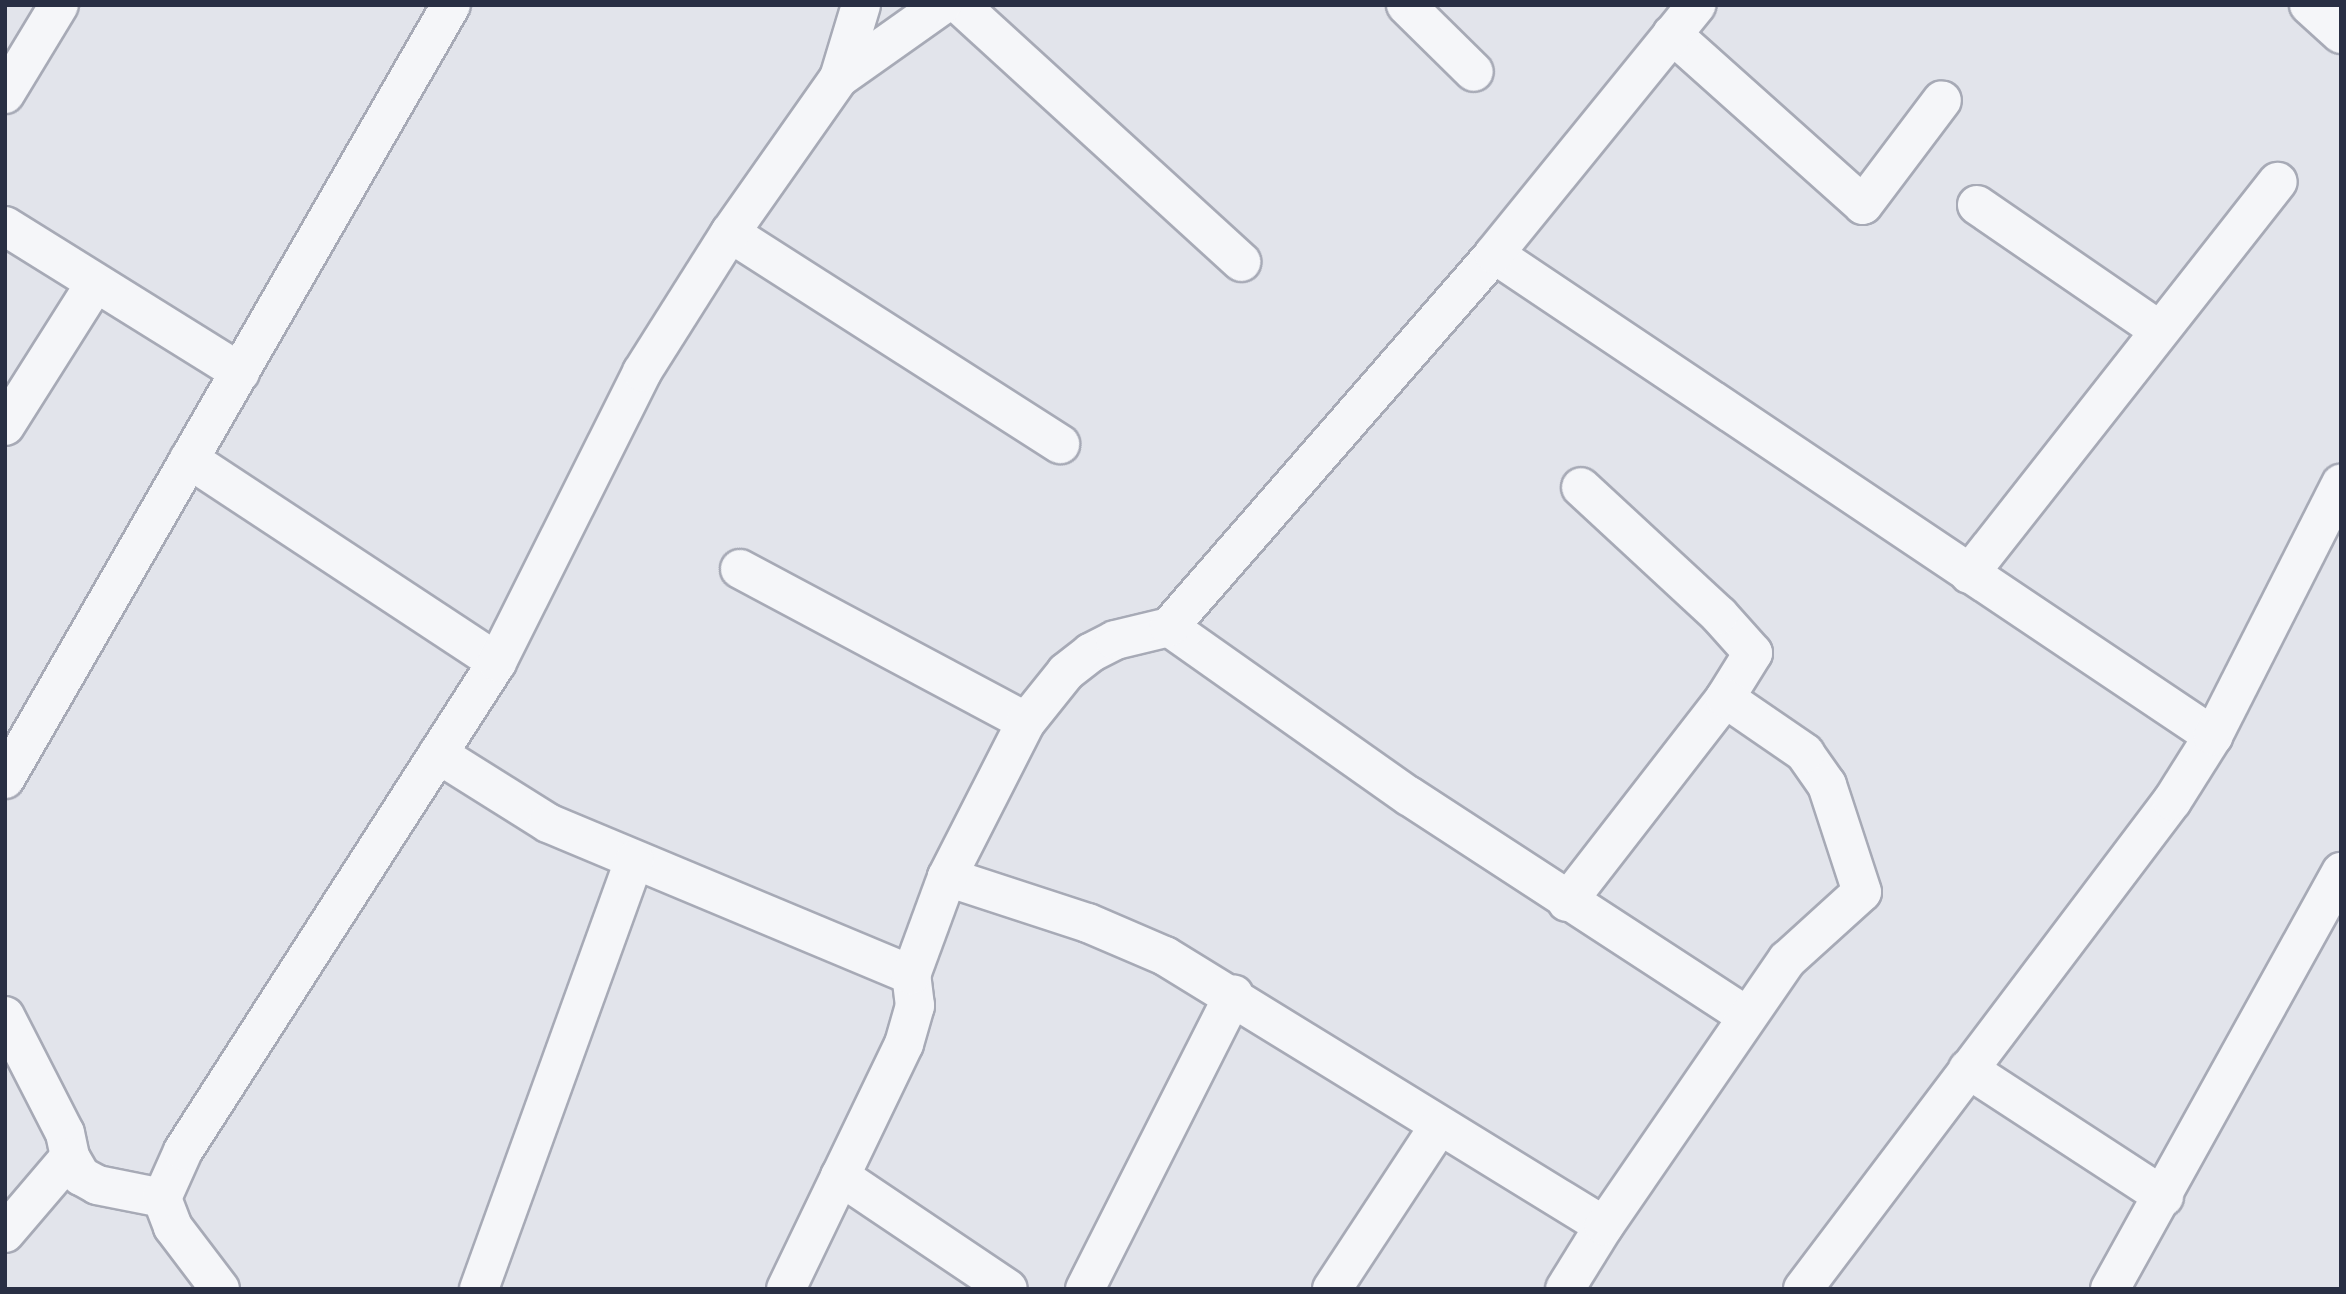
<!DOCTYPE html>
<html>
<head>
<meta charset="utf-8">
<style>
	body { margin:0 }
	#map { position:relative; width:2346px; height:1294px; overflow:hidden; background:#e2e4eb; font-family:Jost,sans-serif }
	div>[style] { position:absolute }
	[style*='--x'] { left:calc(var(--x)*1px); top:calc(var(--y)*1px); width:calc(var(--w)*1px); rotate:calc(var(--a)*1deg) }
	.roads { filter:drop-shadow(2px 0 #a7aab6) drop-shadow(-2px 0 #a7aab6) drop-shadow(0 2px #a7aab6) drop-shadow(0 -2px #a7aab6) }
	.minor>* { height:38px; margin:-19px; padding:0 19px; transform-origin:19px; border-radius:19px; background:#f5f6f9 }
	span { translate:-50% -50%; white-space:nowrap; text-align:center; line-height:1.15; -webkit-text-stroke:5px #f2f4f8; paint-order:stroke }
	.frame { position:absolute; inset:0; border:7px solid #292f44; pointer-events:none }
</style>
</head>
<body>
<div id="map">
	<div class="roads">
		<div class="minor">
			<div style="--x:960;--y:5;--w:381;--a:42.4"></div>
			<div style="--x:1406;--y:5;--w:95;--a:44.6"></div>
			<div style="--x:2309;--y:5;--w:43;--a:42.2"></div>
			<div style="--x:1672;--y:34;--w:256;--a:41.8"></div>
			<div style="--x:1863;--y:205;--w:131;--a:-53"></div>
			<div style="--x:839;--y:78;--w:126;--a:-35.3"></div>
			<div style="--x:5;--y:94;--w:104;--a:-58.8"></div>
			<div style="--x:1977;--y:205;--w:221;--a:34.5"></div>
			<div style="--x:5;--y:226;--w:277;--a:31.9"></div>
			<div style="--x:730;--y:233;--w:392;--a:32.6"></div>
			<div style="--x:1494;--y:254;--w:866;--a:33.84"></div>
			<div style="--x:5;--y:426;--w:167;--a:-57.7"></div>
			<div style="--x:189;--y:459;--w:369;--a:33.4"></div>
			<div style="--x:740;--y:569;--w:324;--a:28.1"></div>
			<div style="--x:1969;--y:574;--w:499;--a:-51.8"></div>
			<div style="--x:1169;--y:627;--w:294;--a:35.2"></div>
			<div style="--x:1409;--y:796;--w:402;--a:33.1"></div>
			<div style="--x:438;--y:754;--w:130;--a:32.1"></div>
			<div style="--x:548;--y:823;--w:394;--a:22.7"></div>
			<div style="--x:5;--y:779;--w:893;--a:-60.05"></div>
			<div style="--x:947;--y:877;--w:148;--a:18.1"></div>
			<div style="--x:1088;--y:923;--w:84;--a:23.2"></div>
			<div style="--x:1165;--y:956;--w:515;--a:31.59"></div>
			<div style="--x:1604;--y:1226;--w:74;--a:121.8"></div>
			<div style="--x:1567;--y:902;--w:258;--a:-52.2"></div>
			<div style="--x:1725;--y:698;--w:53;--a:-58.1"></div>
			<div style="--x:1753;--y:653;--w:51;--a:-131.8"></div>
			<div style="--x:1719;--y:615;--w:188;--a:-137.2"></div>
			<div style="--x:5;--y:1016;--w:131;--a:62.9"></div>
			<div style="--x:65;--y:1133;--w:25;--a:78"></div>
			<div style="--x:70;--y:1157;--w:22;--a:60"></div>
			<div style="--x:81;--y:1176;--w:18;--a:29"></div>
			<div style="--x:97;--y:1185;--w:66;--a:11.3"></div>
			<div style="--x:1968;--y:1069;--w:234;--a:33.1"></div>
			<div style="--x:840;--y:1176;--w:202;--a:33.9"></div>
			<div style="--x:1604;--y:1226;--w:323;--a:-55.5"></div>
			<div style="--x:1787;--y:960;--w:101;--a:-42.2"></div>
			<div style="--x:1862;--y:892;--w:113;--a:-108.1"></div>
			<div style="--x:1827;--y:785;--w:39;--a:-125"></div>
			<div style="--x:1805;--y:753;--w:97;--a:-145.5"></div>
			<div style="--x:5;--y:1233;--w:100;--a:-49.5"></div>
			<div style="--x:220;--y:1289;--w:78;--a:-127.2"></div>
			<div style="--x:173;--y:1227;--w:31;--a:-111"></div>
			<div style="--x:162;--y:1198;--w:51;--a:-65.9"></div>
			<div style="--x:183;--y:1151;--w:581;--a:-57.29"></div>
			<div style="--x:497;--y:662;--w:324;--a:-63.4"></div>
			<div style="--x:642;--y:372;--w:165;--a:-57.7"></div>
			<div style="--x:730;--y:233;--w:189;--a:-54.9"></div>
			<div style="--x:839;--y:78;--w:76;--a:-73.2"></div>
			<div style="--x:479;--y:1289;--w:456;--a:-70.1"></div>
			<div style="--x:786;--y:1289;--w:272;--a:-64.3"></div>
			<div style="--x:904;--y:1044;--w:40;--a:-74"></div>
			<div style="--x:915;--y:1006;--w:31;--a:-97"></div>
			<div style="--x:911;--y:975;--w:104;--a:-69.8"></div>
			<div style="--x:947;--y:877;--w:174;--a:-63"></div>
			<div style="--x:1026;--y:722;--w:64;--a:-51.3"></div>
			<div style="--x:1066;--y:672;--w:31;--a:-38"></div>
			<div style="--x:1090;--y:653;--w:28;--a:-27"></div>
			<div style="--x:1115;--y:640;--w:56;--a:-13.5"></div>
			<div style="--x:1169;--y:627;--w:495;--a:-48.9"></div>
			<div style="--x:1494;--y:254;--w:321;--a:-50.9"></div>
			<div style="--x:1085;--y:1289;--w:330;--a:-63.2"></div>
			<div style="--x:1332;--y:1289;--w:195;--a:-56.7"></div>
			<div style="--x:1803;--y:1289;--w:612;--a:-52.91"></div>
			<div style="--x:2172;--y:801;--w:77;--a:-57.8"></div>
			<div style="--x:2213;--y:736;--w:283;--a:-63.1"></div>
			<div style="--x:2110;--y:1289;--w:477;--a:-61"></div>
		</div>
	</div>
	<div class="frame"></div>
</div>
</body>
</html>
